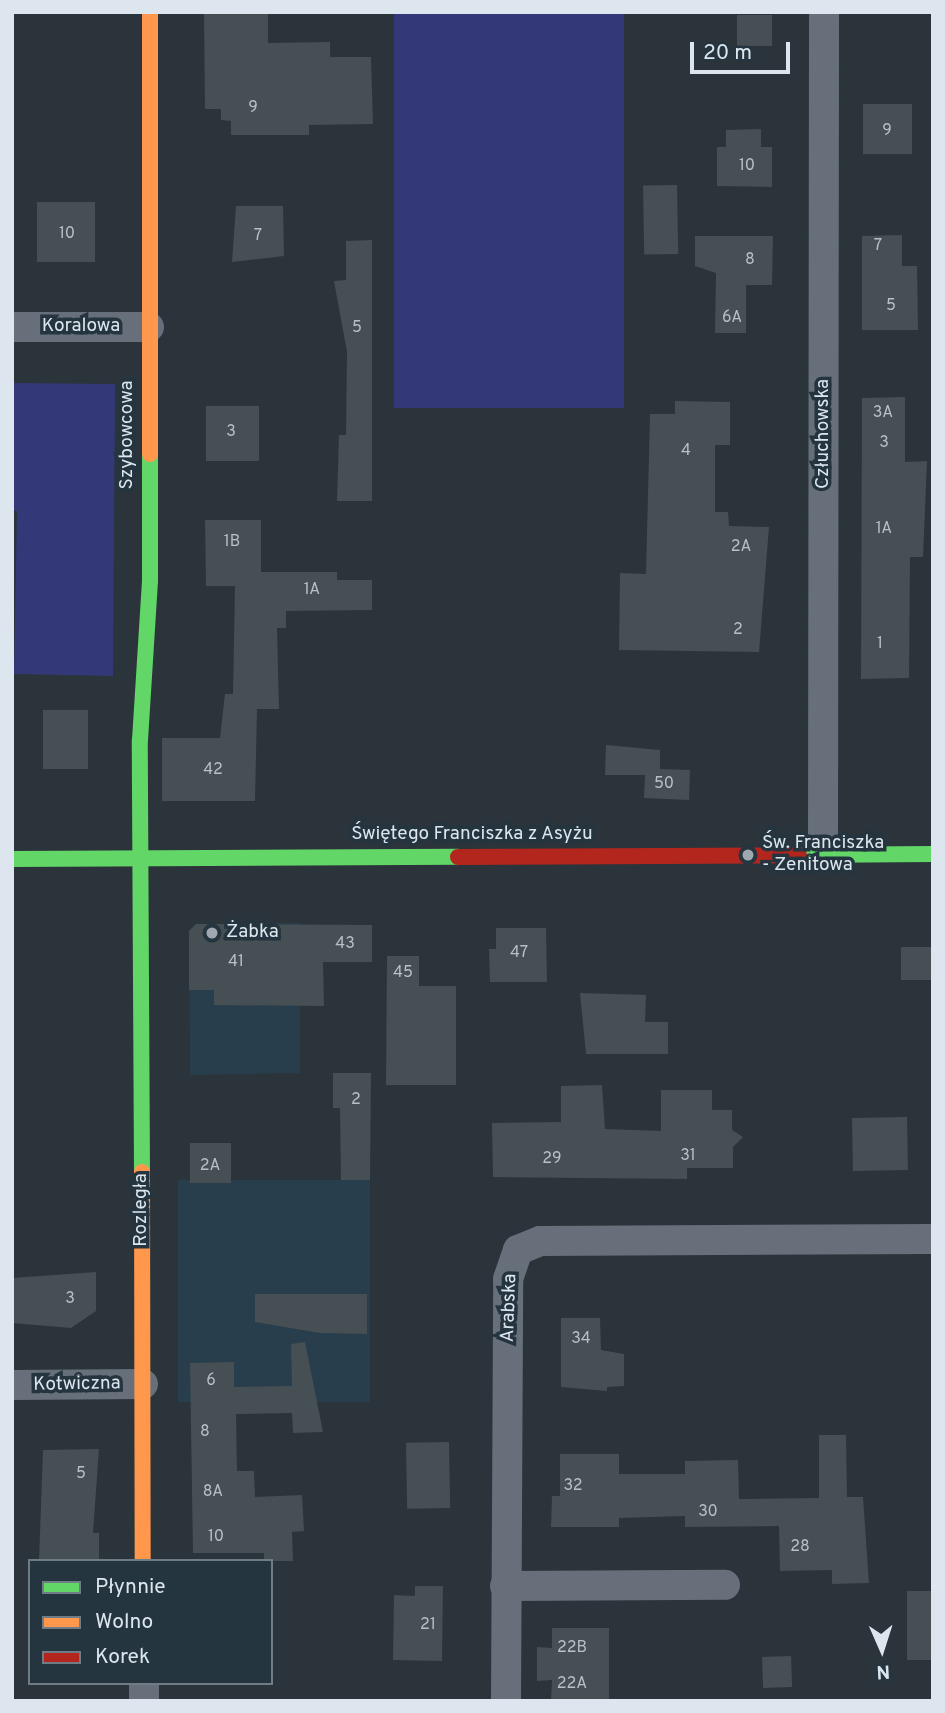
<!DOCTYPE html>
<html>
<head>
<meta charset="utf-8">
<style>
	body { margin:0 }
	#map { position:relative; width:945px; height:1713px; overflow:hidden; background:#2b343a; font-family:Overpass,sans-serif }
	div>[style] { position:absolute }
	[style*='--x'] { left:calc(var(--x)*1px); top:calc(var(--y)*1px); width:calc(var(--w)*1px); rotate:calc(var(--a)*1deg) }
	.built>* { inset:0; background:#283e4c; transform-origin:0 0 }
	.green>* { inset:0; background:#333879; transform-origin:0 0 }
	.building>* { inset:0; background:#464f53; transform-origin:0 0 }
	.street>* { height:30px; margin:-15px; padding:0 15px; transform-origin:15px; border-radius:15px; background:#67707a }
	.fast>* { height:16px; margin:-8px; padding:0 8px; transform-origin:8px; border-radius:8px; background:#63d668 }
	.slow>* { height:16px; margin:-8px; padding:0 8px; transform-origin:8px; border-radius:8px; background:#ff974d }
	.jam>* { height:16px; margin:-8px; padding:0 8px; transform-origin:8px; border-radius:8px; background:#b3261e }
	.dots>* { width:19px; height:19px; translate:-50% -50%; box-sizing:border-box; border:4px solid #253540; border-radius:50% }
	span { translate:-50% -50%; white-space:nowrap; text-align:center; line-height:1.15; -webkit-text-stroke:7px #253540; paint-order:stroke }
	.number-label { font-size:16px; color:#b7c0c7 }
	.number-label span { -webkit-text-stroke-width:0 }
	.street-label { font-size:19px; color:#dde6ee }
	.poi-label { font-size:19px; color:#dde6ee }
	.left { translate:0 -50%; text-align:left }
	.frame { position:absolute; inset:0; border:14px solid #dde6ee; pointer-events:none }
	.legend { position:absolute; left:28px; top:1559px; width:245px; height:126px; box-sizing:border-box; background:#253540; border:2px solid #6f7c86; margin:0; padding:9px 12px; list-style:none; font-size:21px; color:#dde6ee }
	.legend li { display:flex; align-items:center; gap:14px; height:35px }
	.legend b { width:35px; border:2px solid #6f7c86 }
	.north { position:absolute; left:847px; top:1615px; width:70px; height:70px; -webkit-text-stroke:5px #253540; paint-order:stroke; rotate:177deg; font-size:19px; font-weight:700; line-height:28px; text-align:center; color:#dde6ee }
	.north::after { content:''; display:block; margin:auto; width:24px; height:32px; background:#dde6ee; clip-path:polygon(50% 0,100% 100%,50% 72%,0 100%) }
	.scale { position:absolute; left:690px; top:42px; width:100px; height:32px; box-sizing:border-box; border:4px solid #dde6ee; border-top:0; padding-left:9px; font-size:21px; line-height:24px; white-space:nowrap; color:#dde6ee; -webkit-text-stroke:5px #253540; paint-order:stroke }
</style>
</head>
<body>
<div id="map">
	<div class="built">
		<div style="clip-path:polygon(300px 923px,300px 1073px,190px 1075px,189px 931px,196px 924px)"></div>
		<div style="left:370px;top:1180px;width:222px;height:192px;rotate:90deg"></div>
	</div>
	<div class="green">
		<div style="left:394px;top:12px;width:230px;height:396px"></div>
		<div style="clip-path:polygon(12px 383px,115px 384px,113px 676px,14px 674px,17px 511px,12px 511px)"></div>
	</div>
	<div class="building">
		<div style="clip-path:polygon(204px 12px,268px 12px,268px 43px,330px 42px,330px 57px,371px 57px,373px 124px,309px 125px,309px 135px,231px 135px,231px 121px,221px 120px,221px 109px,205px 109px)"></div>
		<div style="left:737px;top:15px;width:35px;height:31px"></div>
		<div style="left:863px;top:104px;width:49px;height:50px"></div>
		<div style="clip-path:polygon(761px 129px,761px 147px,772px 147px,772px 187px,717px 186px,717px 147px,726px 147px,726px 130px)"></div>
		<div style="left:677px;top:185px;width:69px;height:34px;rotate:89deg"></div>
		<div style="left:37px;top:202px;width:58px;height:60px"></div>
		<div style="clip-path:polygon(236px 206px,283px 206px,284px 256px,232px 262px)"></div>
		<div style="clip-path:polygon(902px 235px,902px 266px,917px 266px,918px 330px,862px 330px,862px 236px)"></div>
		<div style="clip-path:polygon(695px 236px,773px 236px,772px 285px,746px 285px,746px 333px,715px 333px,716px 273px,695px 266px)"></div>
		<div style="clip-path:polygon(372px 240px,372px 501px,337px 501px,339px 435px,346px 435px,347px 352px,334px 281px,346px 280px,346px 241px)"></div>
		<div style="clip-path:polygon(905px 397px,905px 462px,927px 461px,923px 557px,910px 557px,909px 678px,861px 679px,862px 398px)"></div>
		<div style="clip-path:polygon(675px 401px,730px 402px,730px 445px,715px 445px,715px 512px,728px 512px,729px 526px,769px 527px,759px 652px,619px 650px,620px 573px,646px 574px,650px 414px,675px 414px)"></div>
		<div style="left:206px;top:406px;width:53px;height:55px"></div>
		<div style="clip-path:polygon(205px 520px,261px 520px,261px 572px,337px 572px,337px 580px,372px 580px,372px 610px,286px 611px,286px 628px,277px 628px,279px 709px,257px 709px,255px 801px,162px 801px,162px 738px,220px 738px,225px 694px,233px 694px,235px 586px,206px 586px)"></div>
		<div style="left:43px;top:710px;width:45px;height:59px"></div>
		<div style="clip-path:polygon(606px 745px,660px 750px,660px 769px,690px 770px,689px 800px,644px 798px,645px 775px,605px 775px)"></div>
		<div style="clip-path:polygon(196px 924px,372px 925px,372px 962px,323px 962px,324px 1006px,214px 1005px,214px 990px,189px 990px,189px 931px)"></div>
		<div style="clip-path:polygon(496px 928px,546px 928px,547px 982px,490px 982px,489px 949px,496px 949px)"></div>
		<div style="left:901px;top:947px;width:32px;height:33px"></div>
		<div style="clip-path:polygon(387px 956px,419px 956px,419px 986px,456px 986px,456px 1085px,386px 1085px)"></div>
		<div style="clip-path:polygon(580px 993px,646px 995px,645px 1022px,668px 1022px,668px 1054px,586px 1054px)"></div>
		<div style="clip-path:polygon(333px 1073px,371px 1073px,370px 1180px,341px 1180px,340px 1108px,333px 1108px)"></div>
		<div style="clip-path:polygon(602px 1085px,605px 1129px,661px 1131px,661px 1090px,712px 1090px,712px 1110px,732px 1110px,732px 1130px,743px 1137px,733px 1147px,733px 1168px,687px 1168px,687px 1179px,493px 1177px,492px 1123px,561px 1122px,561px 1086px)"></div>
		<div style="left:907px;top:1117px;width:53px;height:55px;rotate:89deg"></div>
		<div style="left:190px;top:1143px;width:41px;height:40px"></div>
		<div style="clip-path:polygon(96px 1272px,96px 1311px,71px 1328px,12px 1323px,12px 1278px)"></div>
		<div style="clip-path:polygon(255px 1294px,367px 1294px,367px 1334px,320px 1333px,255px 1322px)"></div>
		<div style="clip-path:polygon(561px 1318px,600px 1318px,601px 1350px,624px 1354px,624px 1386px,607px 1387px,607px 1391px,561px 1387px)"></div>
		<div style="clip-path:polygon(305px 1342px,323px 1432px,293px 1433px,292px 1413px,236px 1414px,237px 1471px,254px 1471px,255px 1497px,302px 1495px,304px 1531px,292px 1532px,293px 1561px,264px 1561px,264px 1553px,193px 1553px,190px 1363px,234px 1362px,234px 1387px,292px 1386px,291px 1344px)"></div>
		<div style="clip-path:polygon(819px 1435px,846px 1435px,847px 1497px,863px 1497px,869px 1583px,832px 1584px,832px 1570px,780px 1571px,779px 1526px,685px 1527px,685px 1516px,619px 1518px,619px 1527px,551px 1527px,552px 1496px,560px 1496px,560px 1454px,619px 1454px,619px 1474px,685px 1474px,685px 1461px,738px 1460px,739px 1499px,819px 1498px)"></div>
		<div style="left:449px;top:1442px;width:66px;height:43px;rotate:89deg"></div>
		<div style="clip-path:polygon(99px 1449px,93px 1533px,99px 1533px,99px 1561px,39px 1561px,43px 1450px)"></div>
		<div style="clip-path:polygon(415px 1586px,443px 1586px,442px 1661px,393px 1660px,394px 1595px,415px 1596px)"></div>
		<div style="left:907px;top:1591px;width:26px;height:69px"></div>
		<div style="clip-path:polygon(552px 1628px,609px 1628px,609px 1701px,551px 1701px,552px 1680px,537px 1681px,537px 1647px,552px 1648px)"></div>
		<div style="left:791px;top:1656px;width:31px;height:29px;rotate:88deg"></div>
	</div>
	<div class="street">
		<div style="--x:12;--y:327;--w:137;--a:0"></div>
		<div style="--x:823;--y:855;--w:843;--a:-89.93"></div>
		<div style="--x:12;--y:1385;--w:131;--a:-0.4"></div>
		<div style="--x:505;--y:1586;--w:220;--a:-0.3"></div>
		<div style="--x:144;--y:1683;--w:18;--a:90"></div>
		<div style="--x:506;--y:1701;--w:422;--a:-89.7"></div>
		<div style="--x:508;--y:1279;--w:31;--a:-71"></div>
		<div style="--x:518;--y:1250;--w:24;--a:-22"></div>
		<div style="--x:540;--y:1241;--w:393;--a:-0.3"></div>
	</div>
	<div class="fast">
		<div style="--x:799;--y:855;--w:134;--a:-0.4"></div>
		<div style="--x:12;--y:859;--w:446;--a:-0.3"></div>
		<div style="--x:142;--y:1172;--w:432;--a:-90.3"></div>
		<div style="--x:140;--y:740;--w:160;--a:-86.4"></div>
		<div style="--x:150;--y:580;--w:126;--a:-90"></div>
	</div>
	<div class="slow">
		<div style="--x:150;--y:12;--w:442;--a:90"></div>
		<div style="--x:142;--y:1172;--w:389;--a:89.9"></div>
	</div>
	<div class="jam">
		<div style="--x:458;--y:857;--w:341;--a:-0.3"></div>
	</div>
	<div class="dots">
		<div style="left:748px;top:855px;background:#9fa8af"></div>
		<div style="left:212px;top:933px;background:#9fa8af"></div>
	</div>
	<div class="number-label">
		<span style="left:253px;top:108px">9</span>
		<span style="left:887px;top:131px">9</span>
		<span style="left:747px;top:166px">10</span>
		<span style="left:67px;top:234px">10</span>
		<span style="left:258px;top:236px">7</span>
		<span style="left:878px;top:246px">7</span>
		<span style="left:750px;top:260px">8</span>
		<span style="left:891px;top:306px">5</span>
		<span style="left:732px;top:318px">6A</span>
		<span style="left:357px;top:328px">5</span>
		<span style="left:883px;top:413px">3A</span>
		<span style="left:231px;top:432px">3</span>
		<span style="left:884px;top:443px">3</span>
		<span style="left:686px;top:451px">4</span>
		<span style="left:884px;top:529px">1A</span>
		<span style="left:232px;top:542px">1B</span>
		<span style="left:741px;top:547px">2A</span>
		<span style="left:312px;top:590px">1A</span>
		<span style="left:738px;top:630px">2</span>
		<span style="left:880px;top:644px">1</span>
		<span style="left:213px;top:770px">42</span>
		<span style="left:664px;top:784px">50</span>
		<span style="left:345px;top:944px">43</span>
		<span style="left:519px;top:953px">47</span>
		<span style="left:236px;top:962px">41</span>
		<span style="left:403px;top:973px">45</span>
		<span style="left:356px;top:1100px">2</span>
		<span style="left:688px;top:1156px">31</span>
		<span style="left:552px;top:1159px">29</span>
		<span style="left:210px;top:1166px">2A</span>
		<span style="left:70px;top:1299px">3</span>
		<span style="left:581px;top:1339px">34</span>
		<span style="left:211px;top:1381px">6</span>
		<span style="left:205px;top:1432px">8</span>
		<span style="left:81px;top:1474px">5</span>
		<span style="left:573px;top:1486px">32</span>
		<span style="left:213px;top:1492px">8A</span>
		<span style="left:708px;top:1512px">30</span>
		<span style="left:216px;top:1537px">10</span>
		<span style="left:800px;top:1547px">28</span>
		<span style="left:428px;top:1625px">21</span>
		<span style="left:572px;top:1648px">22B</span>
		<span style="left:572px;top:1684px">22A</span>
	</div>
	<div class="street-label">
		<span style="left:81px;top:327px">Koralowa</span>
		<span style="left:824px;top:434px;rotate:-90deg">Człuchowska</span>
		<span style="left:128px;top:435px;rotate:-90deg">Szybowcowa</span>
		<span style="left:472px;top:835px">Świętego Franciszka z Asyżu</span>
		<span style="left:142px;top:1210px;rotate:-90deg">Rozległa</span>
		<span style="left:510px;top:1308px;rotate:-88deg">Arabska</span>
		<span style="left:77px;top:1385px;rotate:-1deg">Kotwiczna</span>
	</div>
	<div class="poi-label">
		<span class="left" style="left:762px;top:855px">Św. Franciszka<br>- Zenitowa</span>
		<span class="left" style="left:226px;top:933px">Żabka</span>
	</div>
	<div class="frame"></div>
	<ul class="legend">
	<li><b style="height:9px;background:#63d668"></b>Płynnie</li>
	<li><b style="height:9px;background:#ff974d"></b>Wolno</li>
	<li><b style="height:9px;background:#b3261e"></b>Korek</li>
	</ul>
	<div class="north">N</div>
	<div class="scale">20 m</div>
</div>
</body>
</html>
